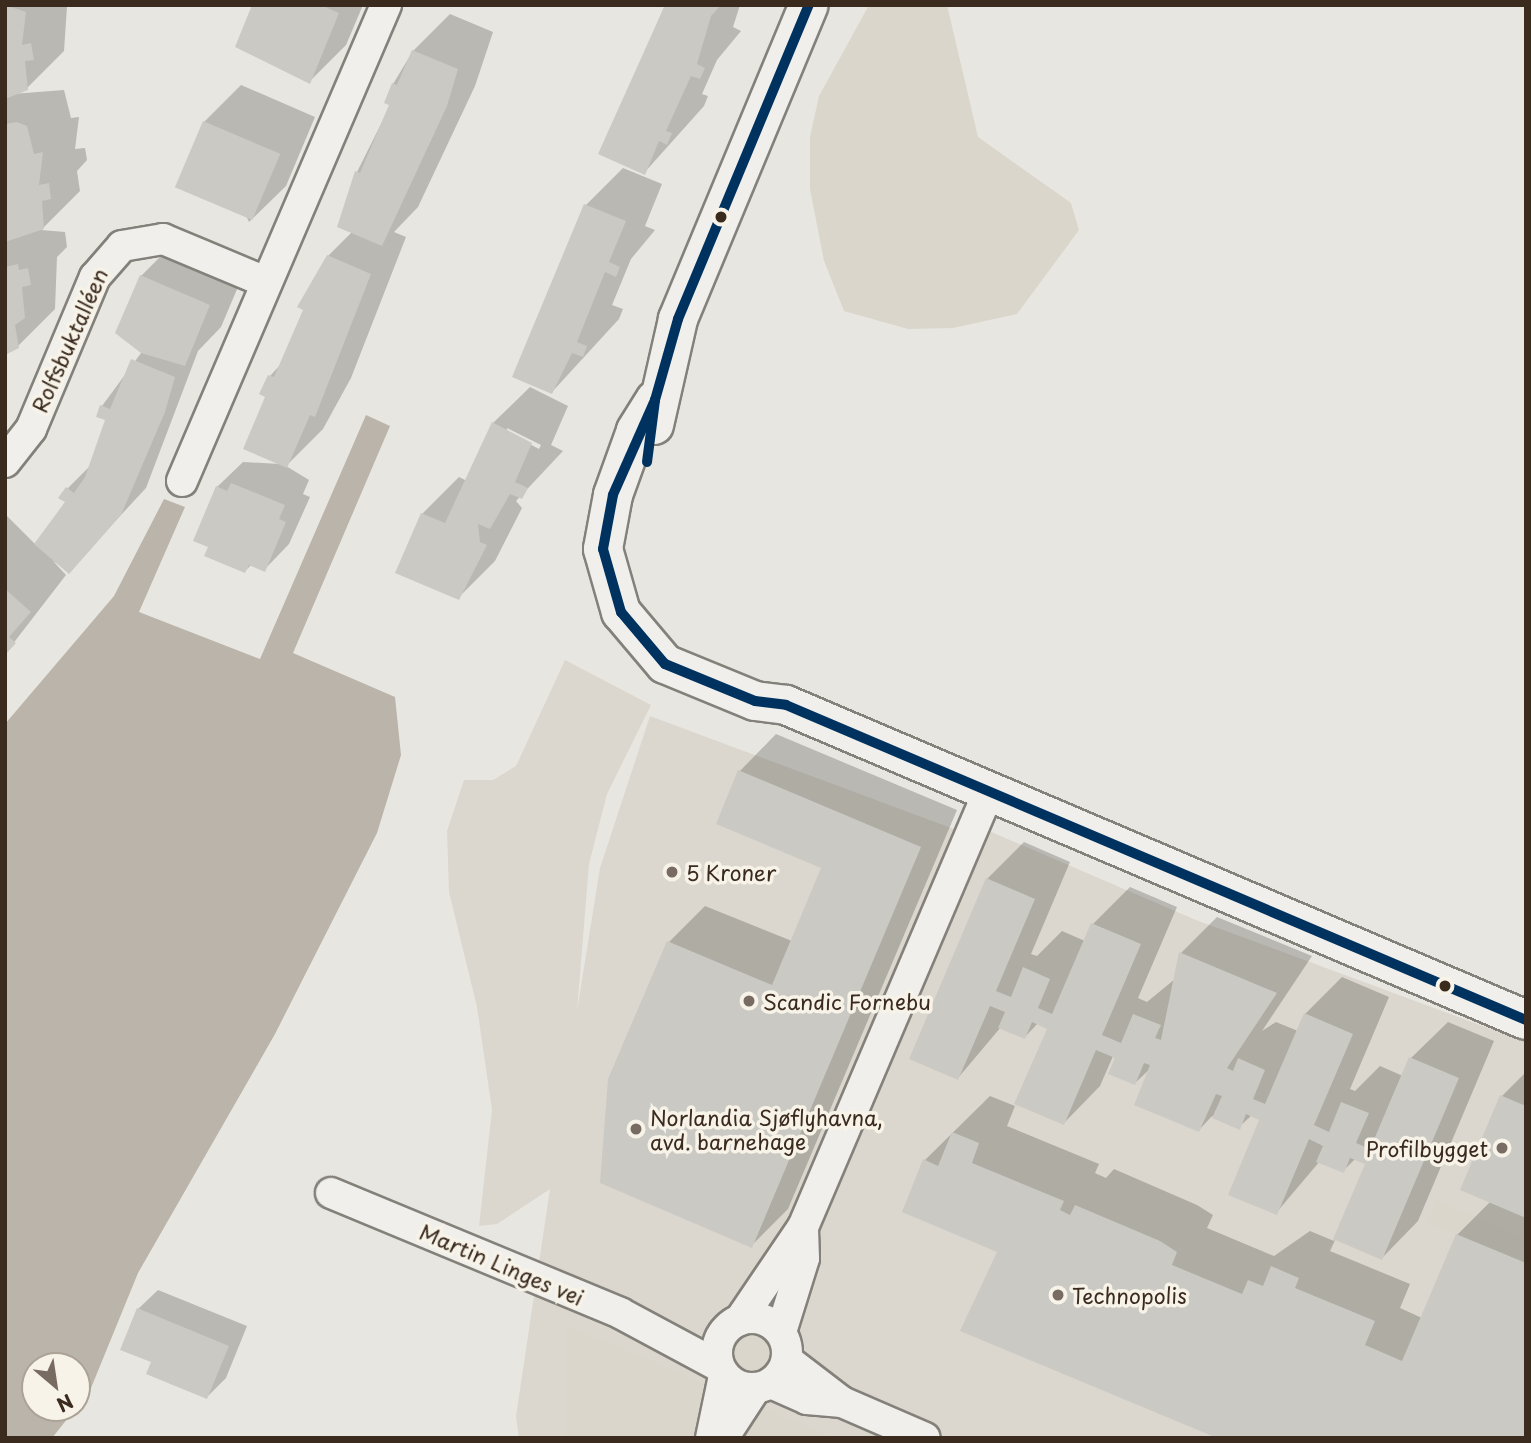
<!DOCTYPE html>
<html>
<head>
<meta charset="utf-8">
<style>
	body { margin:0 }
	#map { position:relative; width:1531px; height:1443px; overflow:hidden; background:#e8e6e0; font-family:"Playpen Sans",sans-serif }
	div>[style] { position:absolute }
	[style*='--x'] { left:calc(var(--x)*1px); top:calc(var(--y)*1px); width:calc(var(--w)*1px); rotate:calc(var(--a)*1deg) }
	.built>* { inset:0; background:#dbd7ce }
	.green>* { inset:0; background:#dad6cc; transform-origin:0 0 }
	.round { border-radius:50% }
	.water>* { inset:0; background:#bbb4aa }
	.shadow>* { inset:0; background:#0003 }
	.building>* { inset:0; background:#cbc9c4; transform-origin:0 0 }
	.roads { filter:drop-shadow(2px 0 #84807a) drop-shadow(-2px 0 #84807a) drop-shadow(0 2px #84807a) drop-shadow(0 -2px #84807a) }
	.street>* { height:30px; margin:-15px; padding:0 15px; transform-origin:15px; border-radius:15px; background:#f0efeb }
	.street>.ring { margin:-15px; padding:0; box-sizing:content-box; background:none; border:30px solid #f0efeb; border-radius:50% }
	.secondary>* { height:38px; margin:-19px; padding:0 19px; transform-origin:19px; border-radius:19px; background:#f0efeb }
	.bus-1>* { height:10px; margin:-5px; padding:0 5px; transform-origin:5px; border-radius:5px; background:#003260 }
	.dots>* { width:19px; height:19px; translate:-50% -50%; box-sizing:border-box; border:4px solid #f7f3e8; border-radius:50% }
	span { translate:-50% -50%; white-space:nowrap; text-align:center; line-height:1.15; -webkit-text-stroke:7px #f7f3e8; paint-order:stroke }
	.street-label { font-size:21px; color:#3b2a1e }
	.poi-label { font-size:21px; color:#3b2a1e }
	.left { translate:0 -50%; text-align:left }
	.right { translate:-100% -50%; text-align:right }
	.frame { position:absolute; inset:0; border:7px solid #3b2a1e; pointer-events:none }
	.north { position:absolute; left:21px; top:1352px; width:70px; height:70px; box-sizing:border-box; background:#f7f3e8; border:2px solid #aca397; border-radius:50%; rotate:151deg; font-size:19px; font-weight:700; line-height:28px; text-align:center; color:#3b2a1e }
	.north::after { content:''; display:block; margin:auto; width:24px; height:32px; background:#786c62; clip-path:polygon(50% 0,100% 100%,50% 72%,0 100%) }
</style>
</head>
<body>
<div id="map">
	<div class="built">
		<div style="clip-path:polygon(565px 660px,651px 705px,607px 794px,589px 864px,577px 1011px,600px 868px,650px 716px,970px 835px,975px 825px,1196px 920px,1526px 1042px,1526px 1438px,519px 1438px,516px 1416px,550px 1189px,497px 1224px,479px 1226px,492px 1110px,477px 1007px,449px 892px,447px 831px,464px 780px,493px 780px,516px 766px)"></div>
	</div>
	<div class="green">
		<div style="clip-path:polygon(869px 5px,947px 5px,978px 137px,1071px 203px,1079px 230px,1017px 314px,953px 328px,908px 329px,844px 311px,824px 261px,810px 189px,810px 137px,819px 96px)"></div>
		<div style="left:1436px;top:1200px;width:98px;height:24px;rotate:23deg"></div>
		<div style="clip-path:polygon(565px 1325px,834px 1438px,565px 1438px)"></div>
		<div class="round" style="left:728px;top:1329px;width:50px;height:50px"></div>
	</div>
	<div class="water">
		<div style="clip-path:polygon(366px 415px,390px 426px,293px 653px,395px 697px,401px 755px,377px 833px,275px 1034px,138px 1273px,91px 1388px,77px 1406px,77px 1366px,35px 1366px,35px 1408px,76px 1408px,52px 1438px,5px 1438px,5px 724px,114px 596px,164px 499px,185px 507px,139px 612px,260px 659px)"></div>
	</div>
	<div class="shadow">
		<div style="clip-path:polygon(5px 5px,67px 7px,64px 51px,27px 88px,12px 94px,64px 90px,71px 118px,79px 117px,75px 149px,85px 148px,87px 160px,77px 171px,80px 191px,41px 230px,65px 232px,67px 247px,57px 257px,55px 309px,18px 346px,5px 349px)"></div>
		<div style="clip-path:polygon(254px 5px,363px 5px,346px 45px,309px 82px)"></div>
		<div style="clip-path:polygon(665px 5px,740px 5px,733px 27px,741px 31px,717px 60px,702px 94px,708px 96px,704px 106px,644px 173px,601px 153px)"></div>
		<div style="clip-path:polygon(450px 14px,493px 32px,475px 86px,418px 207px,394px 232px,406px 237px,351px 378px,323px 429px,286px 466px,309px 480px,303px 494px,310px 497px,289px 544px,264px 570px,252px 564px,245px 571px,210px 546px,217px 487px,243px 462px,280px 464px,270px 376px,282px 363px,328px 256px,353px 231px,340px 226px,357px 172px,391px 104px,393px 84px,413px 51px)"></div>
		<div style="clip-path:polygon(241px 85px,315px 117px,286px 186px,249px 222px,204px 122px)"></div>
		<div style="clip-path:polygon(623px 168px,662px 184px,645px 226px,655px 230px,631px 259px,612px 305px,623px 309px,619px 319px,552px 392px,514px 376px,586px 205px)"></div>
		<div style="clip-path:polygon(178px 239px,246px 268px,221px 327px,198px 351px,146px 488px,69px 571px,53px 561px,66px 575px,5px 654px,5px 514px,36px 545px,67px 502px,67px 489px,92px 464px,107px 419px,102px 406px,144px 349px,141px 276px)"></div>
		<div style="clip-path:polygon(evenodd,530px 387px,568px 406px,551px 445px,563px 451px,516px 501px,522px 508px,495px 561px,458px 598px,422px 514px,459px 477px,467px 481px,493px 423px,530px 387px,507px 428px,541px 445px,539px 449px,507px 432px,507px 428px)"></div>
		<div style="clip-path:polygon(776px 734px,957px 810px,788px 1209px,752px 1245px,669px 942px,705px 906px,792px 941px,823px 867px,740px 771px)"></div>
		<div style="clip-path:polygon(1024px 842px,1070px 862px,1031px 954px,1037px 956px,1062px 931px,1085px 941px,1093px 924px,1130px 887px,1177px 907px,1138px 998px,1147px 1002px,1175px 979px,1181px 953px,1217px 917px,1312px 956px,1262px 1031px,1276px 1022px,1298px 1031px,1305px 1014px,1342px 977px,1389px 997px,1350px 1089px,1355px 1091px,1380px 1066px,1403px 1076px,1411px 1058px,1448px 1022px,1494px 1041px,1418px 1221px,1382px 1258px,1336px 1238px,1330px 1251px,1410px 1284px,1400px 1308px,1422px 1318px,1457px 1235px,1490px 1202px,1502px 1096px,1526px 1072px,1526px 1438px,999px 1251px,925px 1160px,990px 1096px,1015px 1106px,1007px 1126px,1099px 1164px,1095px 1173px,1106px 1178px,1114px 1169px,1197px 1205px,1213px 1215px,1207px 1228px,1274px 1256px,1310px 1231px,1334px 1241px,1367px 1163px,1356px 1158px,1343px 1171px,1320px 1161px,1276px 1213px,1262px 1119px,1252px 1115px,1239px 1127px,1212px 1116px,1199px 1130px,1152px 1067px,1135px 1083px,1113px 1056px,1100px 1086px,1064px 1123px,1049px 1028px,1038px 1023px,1025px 1037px,1001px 1027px,958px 1078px,987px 879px)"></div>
		<div style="clip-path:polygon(158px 1290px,247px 1326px,226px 1378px,207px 1397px,153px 1361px,138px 1309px)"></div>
	</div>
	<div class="building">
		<div style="clip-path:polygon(5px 5px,26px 12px,22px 45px,31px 43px,34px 60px,25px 61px,28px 90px,5px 99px)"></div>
		<div style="clip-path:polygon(252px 5px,321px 5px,339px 13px,310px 84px,235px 47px)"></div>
		<div style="clip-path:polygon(665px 5px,721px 5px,711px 16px,697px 64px,705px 68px,700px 79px,691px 76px,666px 131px,672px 133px,667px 145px,659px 141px,645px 175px,598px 154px)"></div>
		<div style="clip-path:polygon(412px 50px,458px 69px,447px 106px,382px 246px,337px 227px,355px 171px,360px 173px,389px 105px,384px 103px,392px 83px,397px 85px)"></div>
		<div style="left:203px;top:121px;width:84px;height:72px;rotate:23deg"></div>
		<div style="clip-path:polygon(17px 122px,27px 126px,34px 154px,43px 152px,39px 185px,49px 183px,51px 199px,42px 201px,44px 229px,5px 242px,5px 124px)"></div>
		<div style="clip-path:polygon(584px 204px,626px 221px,609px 262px,620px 267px,616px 277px,605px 272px,577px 342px,587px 346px,583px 357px,572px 353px,552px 394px,512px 377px)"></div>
		<div style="clip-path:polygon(327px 255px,371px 274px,315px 417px,310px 415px,287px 468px,243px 449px,265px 397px,259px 394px,268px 375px,274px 377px,303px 310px,297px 307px)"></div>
		<div style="clip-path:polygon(18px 264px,19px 270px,28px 268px,31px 285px,22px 287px,25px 318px,15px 325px,19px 348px,5px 355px,5px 267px)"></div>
		<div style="clip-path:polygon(140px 275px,210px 305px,185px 366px,141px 353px,115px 333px)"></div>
		<div style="clip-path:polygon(131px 359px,175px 377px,165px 412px,121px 515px,69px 574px,34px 544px,65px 502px,58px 498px,66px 487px,74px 493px,85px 477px,105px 420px,96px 417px,100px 405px,110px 409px)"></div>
		<div style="clip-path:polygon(492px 422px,532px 443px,515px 482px,528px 488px,522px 499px,510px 494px,490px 529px,478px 524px,480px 542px,487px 545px,459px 600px,395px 573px,421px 513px,445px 523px)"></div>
		<div style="clip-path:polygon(231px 483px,285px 505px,279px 519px,286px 522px,265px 572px,249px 565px,245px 573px,204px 556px,208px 547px,193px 541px,216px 486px,227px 491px)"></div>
		<div style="clip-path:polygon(5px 589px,31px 612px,9px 637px,16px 643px,5px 655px)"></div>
		<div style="clip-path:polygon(738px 770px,921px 847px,752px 1248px,600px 1183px,608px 1079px,667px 941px,772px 985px,821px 868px,716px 824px)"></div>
		<div style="clip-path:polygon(986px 878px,1035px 899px,996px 991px,1011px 997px,1023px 967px,1050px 979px,1038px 1008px,1052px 1014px,1091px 923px,1141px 944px,1102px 1035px,1121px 1043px,1133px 1014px,1161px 1025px,1155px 1038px,1161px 1040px,1179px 952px,1277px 993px,1227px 1068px,1233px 1071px,1238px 1058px,1265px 1070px,1253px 1099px,1265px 1104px,1304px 1013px,1353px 1034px,1314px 1125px,1329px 1132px,1341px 1102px,1369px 1113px,1356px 1143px,1370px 1149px,1409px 1057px,1459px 1078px,1382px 1260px,1333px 1239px,1365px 1164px,1350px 1158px,1344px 1173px,1316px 1162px,1323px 1146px,1309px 1139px,1277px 1215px,1228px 1195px,1259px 1120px,1246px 1114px,1240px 1130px,1212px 1118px,1222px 1096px,1216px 1094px,1199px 1132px,1134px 1105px,1150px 1065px,1144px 1063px,1135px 1085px,1108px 1074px,1115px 1058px,1096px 1050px,1064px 1125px,1014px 1104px,1047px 1029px,1032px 1022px,1025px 1039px,998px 1028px,1005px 1012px,990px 1006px,958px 1080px,909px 1059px)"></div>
		<div style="clip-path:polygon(1500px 1095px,1526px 1106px,1526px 1218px,1460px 1190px)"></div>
		<div style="clip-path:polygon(952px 1132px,979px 1143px,972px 1163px,1064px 1201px,1060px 1210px,1070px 1215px,1075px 1205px,1160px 1241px,1177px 1252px,1172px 1265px,1242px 1294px,1248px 1280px,1263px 1286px,1271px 1266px,1299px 1278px,1295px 1288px,1375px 1321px,1365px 1345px,1402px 1361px,1456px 1234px,1526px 1263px,1526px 1438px,1217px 1438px,960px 1331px,997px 1252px,902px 1212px,923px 1159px,938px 1166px)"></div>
		<div style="clip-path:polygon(137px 1308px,229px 1346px,207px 1399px,146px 1374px,151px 1362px,120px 1350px)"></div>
	</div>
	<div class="roads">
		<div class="street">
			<div style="--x:5;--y:462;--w:42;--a:-51.8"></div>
			<div style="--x:31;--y:429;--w:165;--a:-67.2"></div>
			<div style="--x:95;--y:277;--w:41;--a:-48.9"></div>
			<div style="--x:122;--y:246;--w:42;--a:-9.7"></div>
			<div style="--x:163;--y:239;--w:112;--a:22.7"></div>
			<div style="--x:182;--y:481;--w:518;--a:-66.8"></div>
			<div style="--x:331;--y:1193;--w:313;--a:22.5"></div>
			<div style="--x:620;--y:1313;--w:112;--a:28.2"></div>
			<div class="ring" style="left:717px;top:1318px;width:40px;height:40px"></div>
			<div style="--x:740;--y:1320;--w:112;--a:-55.9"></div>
			<div style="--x:803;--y:1227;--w:471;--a:-66.9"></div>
			<div style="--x:781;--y:1332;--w:77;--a:-72.7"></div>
			<div style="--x:804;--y:1258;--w:31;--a:-92"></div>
			<div style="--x:787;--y:1360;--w:69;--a:37.4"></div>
			<div style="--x:842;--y:1402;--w:90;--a:23.4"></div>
			<div style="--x:771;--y:1383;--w:39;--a:24"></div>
			<div style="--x:807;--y:1399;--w:35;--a:5"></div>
			<div style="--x:711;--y:1438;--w:63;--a:-78.2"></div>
			<div style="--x:723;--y:1438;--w:59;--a:-56.9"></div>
		</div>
		<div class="secondary">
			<div style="--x:655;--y:400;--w:36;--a:122"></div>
			<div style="--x:636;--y:431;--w:68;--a:109.8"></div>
			<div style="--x:613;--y:495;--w:55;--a:100.5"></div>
			<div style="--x:603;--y:549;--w:66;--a:74.1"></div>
			<div style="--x:621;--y:612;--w:68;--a:49.8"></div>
			<div style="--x:665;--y:664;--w:97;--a:22.3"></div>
			<div style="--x:755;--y:701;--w:31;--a:7"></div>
			<div style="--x:786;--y:705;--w:804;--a:23.06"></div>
			<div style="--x:654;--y:425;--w:109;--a:-77.2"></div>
			<div style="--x:678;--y:319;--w:340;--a:-67.4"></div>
		</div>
	</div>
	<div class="bus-1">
		<div style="--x:655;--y:400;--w:104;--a:113.9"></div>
		<div style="--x:613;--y:495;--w:55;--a:100.5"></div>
		<div style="--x:603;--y:549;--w:66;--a:74.1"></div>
		<div style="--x:621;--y:612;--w:68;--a:49.8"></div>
		<div style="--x:665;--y:664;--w:97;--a:22.3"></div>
		<div style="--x:755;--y:701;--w:31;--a:7"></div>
		<div style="--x:786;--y:705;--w:804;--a:23.06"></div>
		<div style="--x:647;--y:462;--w:63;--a:-82.6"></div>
		<div style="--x:655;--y:400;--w:84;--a:-74.1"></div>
		<div style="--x:678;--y:319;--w:340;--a:-67.4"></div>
	</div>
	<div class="dots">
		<div style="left:721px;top:217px;background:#3b2a1e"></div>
		<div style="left:672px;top:872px;background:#786c62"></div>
		<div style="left:1445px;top:986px;background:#3b2a1e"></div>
		<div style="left:749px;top:1001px;background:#786c62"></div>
		<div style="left:636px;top:1129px;background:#786c62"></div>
		<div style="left:1502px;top:1148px;background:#786c62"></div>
		<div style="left:1058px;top:1295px;background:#786c62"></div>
	</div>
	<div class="street-label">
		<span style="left:69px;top:340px;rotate:-66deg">Rolfsbuktalléen</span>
		<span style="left:502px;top:1264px;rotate:23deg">Martin Linges vei</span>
	</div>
	<div class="poi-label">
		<span class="left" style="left:686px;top:872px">5 Kroner</span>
		<span class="left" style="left:763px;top:1001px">Scandic Fornebu</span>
		<span class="left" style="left:650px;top:1129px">Norlandia Sjøflyhavna,<br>avd. barnehage</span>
		<span class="right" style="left:1488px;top:1148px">Profilbygget</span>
		<span class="left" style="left:1072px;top:1295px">Technopolis</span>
	</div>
	<div class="frame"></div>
	<div class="north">N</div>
</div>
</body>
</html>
